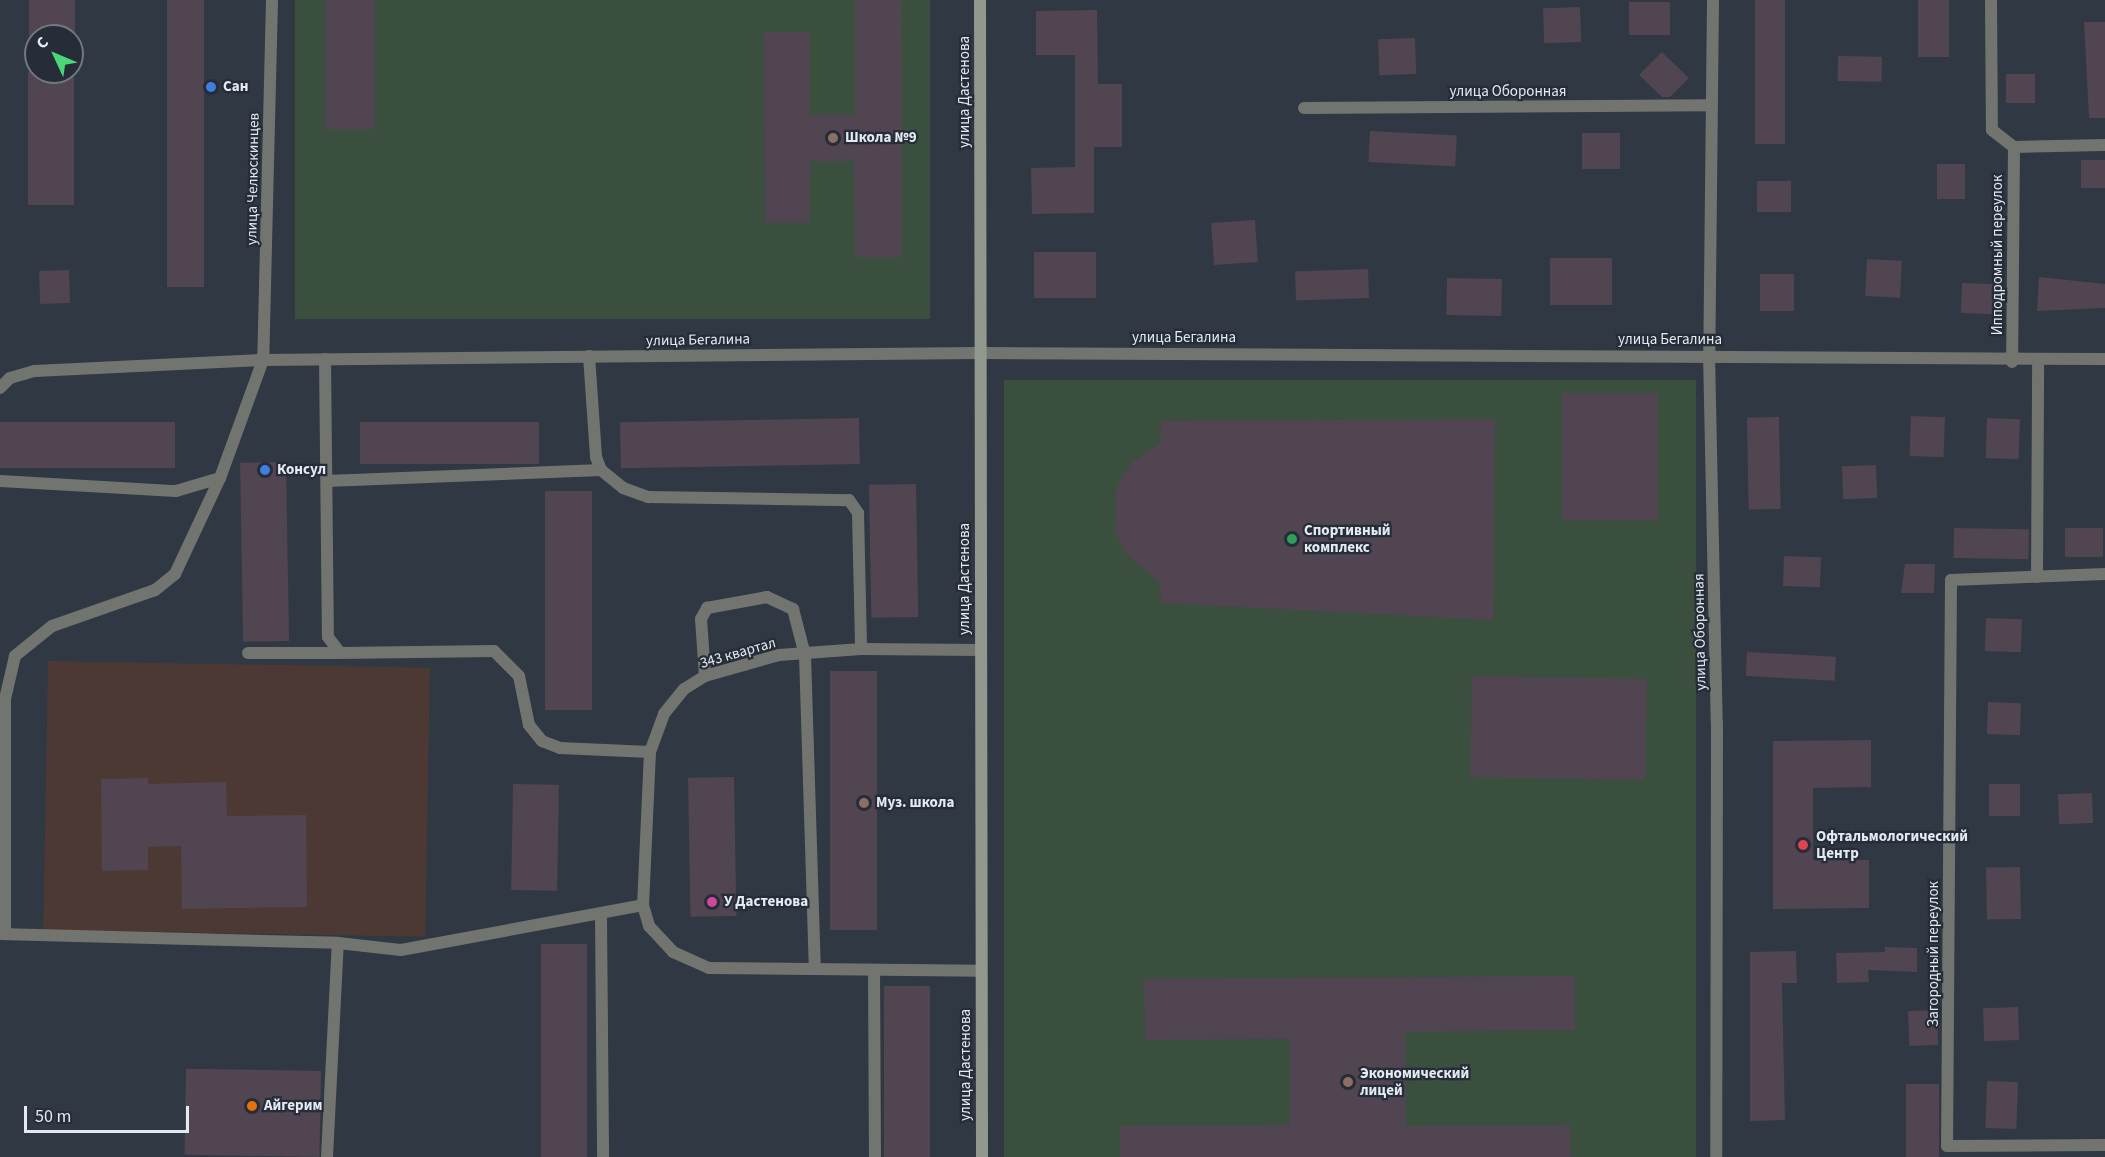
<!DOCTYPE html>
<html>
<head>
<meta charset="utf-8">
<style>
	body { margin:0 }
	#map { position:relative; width:2105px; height:1157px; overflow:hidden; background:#2f3843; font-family:"Source Sans 3",sans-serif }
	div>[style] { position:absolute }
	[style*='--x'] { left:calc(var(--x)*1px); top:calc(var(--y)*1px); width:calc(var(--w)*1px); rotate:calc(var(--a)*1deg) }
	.education>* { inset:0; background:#4d3934; transform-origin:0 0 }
	.green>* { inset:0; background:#3a4f3e; transform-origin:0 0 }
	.building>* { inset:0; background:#504550; transform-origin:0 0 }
	.lane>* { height:12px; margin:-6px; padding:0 6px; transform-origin:6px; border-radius:6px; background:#72756f }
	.street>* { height:12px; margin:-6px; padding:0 6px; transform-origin:6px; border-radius:6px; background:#72756f }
	.secondary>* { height:12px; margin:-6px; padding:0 6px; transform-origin:6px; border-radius:6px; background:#93988e }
	.dots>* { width:16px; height:16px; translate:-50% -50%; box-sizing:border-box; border:3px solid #262d38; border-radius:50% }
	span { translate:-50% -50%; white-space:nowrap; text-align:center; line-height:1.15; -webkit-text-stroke:4.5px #262d38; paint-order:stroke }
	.poi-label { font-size:15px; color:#e4eaf1; font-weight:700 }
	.left { translate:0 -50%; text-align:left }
	.street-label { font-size:15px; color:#e4eaf1 }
	.north { position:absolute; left:24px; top:24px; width:60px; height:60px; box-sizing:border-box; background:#262d38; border:2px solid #727982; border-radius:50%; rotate:314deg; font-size:16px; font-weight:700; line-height:24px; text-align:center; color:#e4eaf1 }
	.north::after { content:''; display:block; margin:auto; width:21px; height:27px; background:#4bd677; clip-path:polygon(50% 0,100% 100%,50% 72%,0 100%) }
	.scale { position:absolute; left:24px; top:1106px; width:165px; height:27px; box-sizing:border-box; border:3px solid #e4eaf1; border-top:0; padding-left:8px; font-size:18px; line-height:21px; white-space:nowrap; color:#e4eaf1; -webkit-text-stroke:4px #262d38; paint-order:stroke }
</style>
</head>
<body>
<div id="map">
	<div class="education">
		<div style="left:48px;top:661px;width:382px;height:269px;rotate:1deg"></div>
	</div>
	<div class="green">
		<div style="left:295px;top:0;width:635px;height:319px"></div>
		<div style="left:1004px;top:380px;width:692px;height:777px"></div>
	</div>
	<div class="building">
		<div style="left:29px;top:0;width:46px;height:36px"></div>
		<div style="left:167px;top:0;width:37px;height:287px"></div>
		<div style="left:325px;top:0;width:50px;height:129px"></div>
		<div style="clip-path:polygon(855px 0,901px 0,902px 257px,855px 257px,854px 161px,810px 161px,810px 223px,765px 223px,764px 32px,810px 32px,810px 115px,855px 115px)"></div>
		<div style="left:1755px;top:0;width:30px;height:144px"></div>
		<div style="left:1918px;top:0;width:31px;height:57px"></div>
		<div style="left:1629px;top:2px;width:41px;height:33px"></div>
		<div style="left:1580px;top:7px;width:35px;height:37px;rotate:88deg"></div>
		<div style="clip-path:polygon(1097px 10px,1098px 84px,1122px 84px,1122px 147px,1094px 147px,1094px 213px,1032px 214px,1031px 168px,1075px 167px,1075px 55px,1036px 55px,1036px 11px)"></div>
		<div style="clip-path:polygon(2084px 22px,2105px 22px,2105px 118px,2089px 118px)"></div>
		<div style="left:1415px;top:38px;width:36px;height:37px;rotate:88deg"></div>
		<div style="clip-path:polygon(1662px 52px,1689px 78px,1670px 97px,1662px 97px,1639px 75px)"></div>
		<div style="left:1838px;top:56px;width:44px;height:25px;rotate:1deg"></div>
		<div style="left:28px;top:72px;width:46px;height:133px"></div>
		<div style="left:2035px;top:74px;width:29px;height:29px;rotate:90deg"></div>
		<div style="left:1370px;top:131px;width:87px;height:31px;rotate:3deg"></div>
		<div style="left:1582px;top:133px;width:38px;height:36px"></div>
		<div style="left:2081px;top:160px;width:24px;height:28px"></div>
		<div style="left:1937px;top:164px;width:28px;height:35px"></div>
		<div style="left:1757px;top:181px;width:34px;height:31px"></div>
		<div style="left:1255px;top:220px;width:42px;height:44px;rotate:86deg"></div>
		<div style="left:1034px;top:252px;width:62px;height:46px"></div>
		<div style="left:1550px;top:258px;width:62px;height:47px"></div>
		<div style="left:1867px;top:259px;width:35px;height:37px;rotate:3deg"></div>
		<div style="left:1368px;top:269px;width:29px;height:73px;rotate:88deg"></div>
		<div style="left:69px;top:270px;width:33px;height:30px;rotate:88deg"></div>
		<div style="left:1760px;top:274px;width:34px;height:37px"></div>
		<div style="clip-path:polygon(2039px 277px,2105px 284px,2105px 308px,2037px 311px)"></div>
		<div style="left:1447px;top:278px;width:55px;height:37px;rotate:1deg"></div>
		<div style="left:1962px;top:283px;width:35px;height:30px;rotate:2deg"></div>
		<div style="left:1658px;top:393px;width:127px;height:96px;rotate:90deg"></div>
		<div style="left:1911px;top:416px;width:34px;height:40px;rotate:2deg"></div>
		<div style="left:1779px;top:417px;width:92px;height:32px;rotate:89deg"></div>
		<div style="left:859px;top:418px;width:46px;height:239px;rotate:89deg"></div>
		<div style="left:1987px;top:418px;width:33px;height:40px;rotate:2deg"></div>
		<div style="clip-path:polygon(1495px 419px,1493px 620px,1161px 603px,1160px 583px,1127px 555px,1115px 532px,1116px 489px,1131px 463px,1160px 443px,1161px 421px)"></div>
		<div style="left:0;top:422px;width:175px;height:46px"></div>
		<div style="left:539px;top:422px;width:42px;height:179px;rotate:90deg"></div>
		<div style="left:286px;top:462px;width:179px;height:46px;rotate:89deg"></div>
		<div style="left:1876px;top:465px;width:33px;height:34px;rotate:88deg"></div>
		<div style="left:916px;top:484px;width:133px;height:47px;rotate:89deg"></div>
		<div style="left:592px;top:491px;width:219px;height:47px;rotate:90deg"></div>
		<div style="left:1954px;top:528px;width:75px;height:30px;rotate:1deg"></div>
		<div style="left:2103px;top:528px;width:29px;height:38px;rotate:90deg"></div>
		<div style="left:1784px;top:556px;width:37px;height:30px;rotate:2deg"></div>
		<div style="clip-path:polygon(1905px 564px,1935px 564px,1934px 593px,1901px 593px)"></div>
		<div style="left:1986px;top:618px;width:36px;height:33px;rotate:2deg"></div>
		<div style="left:1747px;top:652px;width:89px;height:24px;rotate:3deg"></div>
		<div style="left:830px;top:671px;width:47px;height:259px"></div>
		<div style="left:1472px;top:676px;width:175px;height:101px;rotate:1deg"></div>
		<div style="left:1988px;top:702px;width:33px;height:32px;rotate:2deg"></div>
		<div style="clip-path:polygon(1871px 740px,1871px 787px,1813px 788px,1813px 860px,1869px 860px,1869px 908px,1773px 909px,1773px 741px)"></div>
		<div style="left:734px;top:777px;width:139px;height:46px;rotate:89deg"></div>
		<div style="clip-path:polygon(148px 778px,148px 784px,226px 782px,227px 816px,306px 815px,307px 907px,182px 909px,181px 846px,148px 847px,148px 870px,102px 871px,101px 779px)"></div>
		<div style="left:513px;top:784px;width:46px;height:106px;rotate:1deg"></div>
		<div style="left:1989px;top:784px;width:31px;height:32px"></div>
		<div style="left:2092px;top:793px;width:30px;height:34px;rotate:88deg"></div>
		<div style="left:2020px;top:867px;width:52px;height:34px;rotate:89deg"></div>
		<div style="left:587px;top:944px;width:213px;height:46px;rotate:90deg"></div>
		<div style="clip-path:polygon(1885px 947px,1917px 948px,1917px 972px,1868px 970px,1869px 982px,1837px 983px,1836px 953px,1885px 952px)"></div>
		<div style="clip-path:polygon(1796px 951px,1797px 983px,1782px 983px,1785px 1120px,1750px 1121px,1750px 952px)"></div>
		<div style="clip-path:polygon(1575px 976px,1575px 1030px,1405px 1032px,1406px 1126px,1570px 1125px,1571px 1157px,1120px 1157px,1120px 1126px,1290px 1125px,1290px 1039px,1145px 1040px,1144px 979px)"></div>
		<div style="left:930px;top:986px;width:171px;height:46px;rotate:90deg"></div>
		<div style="left:2018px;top:1007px;width:33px;height:35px;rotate:88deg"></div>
		<div style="left:1937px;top:1010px;width:35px;height:29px;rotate:88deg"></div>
		<div style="left:321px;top:1071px;width:86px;height:135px;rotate:91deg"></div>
		<div style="left:1987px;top:1081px;width:31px;height:47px;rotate:2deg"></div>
		<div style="left:1906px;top:1084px;width:33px;height:73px"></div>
	</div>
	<div class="lane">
		<div style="--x:589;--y:356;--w:101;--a:86"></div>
		<div style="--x:596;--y:457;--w:14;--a:69"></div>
		<div style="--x:601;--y:470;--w:28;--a:39"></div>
		<div style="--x:623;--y:488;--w:27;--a:20"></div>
		<div style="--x:648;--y:497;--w:201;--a:0.9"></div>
		<div style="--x:849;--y:500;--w:16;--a:55"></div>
		<div style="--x:858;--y:513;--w:136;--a:88.7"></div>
		<div style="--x:325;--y:359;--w:278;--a:89.4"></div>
		<div style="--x:328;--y:637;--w:20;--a:53"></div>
		<div style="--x:340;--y:653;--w:154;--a:-0.7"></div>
		<div style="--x:494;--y:651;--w:35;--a:45"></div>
		<div style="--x:519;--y:676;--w:50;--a:78.5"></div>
		<div style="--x:529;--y:725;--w:21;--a:51"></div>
		<div style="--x:542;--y:741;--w:19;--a:21"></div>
		<div style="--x:560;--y:748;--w:90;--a:2.5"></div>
		<div style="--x:0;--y:388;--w:14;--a:-45"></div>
		<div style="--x:10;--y:378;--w:26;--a:-16"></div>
		<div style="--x:35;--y:371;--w:228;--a:-2.8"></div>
		<div style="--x:263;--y:360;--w:126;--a:110"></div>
		<div style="--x:220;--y:478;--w:106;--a:115.1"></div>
		<div style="--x:175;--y:574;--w:26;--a:141"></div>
		<div style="--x:155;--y:590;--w:109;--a:160.7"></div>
		<div style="--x:52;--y:626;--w:48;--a:141"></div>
		<div style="--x:15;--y:656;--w:44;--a:103.1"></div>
		<div style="--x:5;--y:699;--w:235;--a:90"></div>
		<div style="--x:0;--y:481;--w:176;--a:3.3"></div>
		<div style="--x:176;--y:491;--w:46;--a:-16.5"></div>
		<div style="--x:327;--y:481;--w:274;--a:-2.3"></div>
		<div style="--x:981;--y:650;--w:120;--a:-179.5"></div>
		<div style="--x:861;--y:649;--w:82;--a:175.8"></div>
		<div style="--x:779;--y:655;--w:77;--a:164.2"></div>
		<div style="--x:705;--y:676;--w:25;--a:148"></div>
		<div style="--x:684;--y:689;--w:32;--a:129"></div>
		<div style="--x:664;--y:714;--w:40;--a:110.2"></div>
		<div style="--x:650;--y:752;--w:153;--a:92.6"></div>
		<div style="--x:643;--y:905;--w:22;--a:74"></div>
		<div style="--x:649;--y:926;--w:35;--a:47"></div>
		<div style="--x:673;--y:952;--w:39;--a:24"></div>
		<div style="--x:709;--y:968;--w:272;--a:0.6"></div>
		<div style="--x:248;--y:653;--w:92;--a:0"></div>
		<div style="--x:705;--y:676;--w:57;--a:-94"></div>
		<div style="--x:701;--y:619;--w:13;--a:-61"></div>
		<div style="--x:707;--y:608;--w:61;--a:-10.4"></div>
		<div style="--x:767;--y:597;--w:29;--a:25"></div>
		<div style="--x:793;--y:609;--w:48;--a:75.4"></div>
		<div style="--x:805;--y:655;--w:314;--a:88.2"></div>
		<div style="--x:601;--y:916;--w:241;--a:89.5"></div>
		<div style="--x:0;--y:934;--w:338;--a:1.5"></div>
		<div style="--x:338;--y:943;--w:63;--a:6.3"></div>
		<div style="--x:401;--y:950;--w:246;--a:-10.5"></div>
		<div style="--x:874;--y:970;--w:187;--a:89.7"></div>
		<div style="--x:327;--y:1157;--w:214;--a:-87.1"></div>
	</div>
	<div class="street">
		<div style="--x:272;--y:0;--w:360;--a:91.4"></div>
		<div style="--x:263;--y:360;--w:717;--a:-0.56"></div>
		<div style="--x:980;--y:353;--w:1125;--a:0.31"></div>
		<div style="--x:1713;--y:0;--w:354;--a:90.6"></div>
		<div style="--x:1709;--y:354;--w:369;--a:88.8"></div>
		<div style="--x:1717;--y:723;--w:434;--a:90.1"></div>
		<div style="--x:1991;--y:0;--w:130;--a:89.6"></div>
		<div style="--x:1992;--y:130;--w:28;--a:38"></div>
		<div style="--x:2014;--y:147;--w:215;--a:90.5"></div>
		<div style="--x:1304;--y:108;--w:407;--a:-0.4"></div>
		<div style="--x:2014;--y:147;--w:91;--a:-1.3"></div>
		<div style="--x:2105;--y:574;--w:154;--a:177.8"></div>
		<div style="--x:1951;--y:580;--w:566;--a:90.4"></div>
		<div style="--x:1947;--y:1146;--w:158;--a:-0.4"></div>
		<div style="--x:2037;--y:577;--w:216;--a:-89.7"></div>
	</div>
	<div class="secondary">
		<div style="--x:980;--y:0;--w:1157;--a:89.9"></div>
	</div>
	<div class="dots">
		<div style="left:211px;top:87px;background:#3f7fe0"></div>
		<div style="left:833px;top:138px;background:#8d6e63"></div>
		<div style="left:265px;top:470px;background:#3f7fe0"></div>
		<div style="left:1292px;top:539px;background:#2e9e5b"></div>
		<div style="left:864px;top:803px;background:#8d6e63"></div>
		<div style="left:1803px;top:845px;background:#e0444e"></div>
		<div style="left:712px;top:902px;background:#d1479c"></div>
		<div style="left:1348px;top:1082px;background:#8d6e63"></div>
		<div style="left:252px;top:1106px;background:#e8710a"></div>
	</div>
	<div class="poi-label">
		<span class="left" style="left:223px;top:87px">Сан</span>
		<span class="left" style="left:845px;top:138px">Школа №9</span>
		<span class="left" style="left:277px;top:470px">Консул</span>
		<span class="left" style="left:1304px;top:539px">Спортивный<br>комплекс</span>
		<span class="left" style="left:876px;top:803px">Муз. школа</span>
		<span class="left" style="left:1816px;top:845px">Офтальмологический<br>Центр</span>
		<span class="left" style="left:724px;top:902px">У Дастенова</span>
		<span class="left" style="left:1360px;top:1082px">Экономический<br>лицей</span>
		<span class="left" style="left:264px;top:1106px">Айгерим</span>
	</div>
	<div class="street-label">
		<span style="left:965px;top:92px;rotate:-90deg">улица Дастенова</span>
		<span style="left:1508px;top:92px">улица Оборонная</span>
		<span style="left:253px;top:179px;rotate:-89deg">улица Челюскинцев</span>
		<span style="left:1998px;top:255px;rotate:-90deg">Ипподромный переулок</span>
		<span style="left:1184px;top:338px">улица Бегалина</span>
		<span style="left:698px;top:340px;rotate:-1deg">улица Бегалина</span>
		<span style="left:1670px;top:340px">улица Бегалина</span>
		<span style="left:965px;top:579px;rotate:-90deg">улица Дастенова</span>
		<span style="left:1700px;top:632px;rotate:-91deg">улица Оборонная</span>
		<span style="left:738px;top:653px;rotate:-16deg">343 квартал</span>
		<span style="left:1934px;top:954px;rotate:-90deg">Загородный переулок</span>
		<span style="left:966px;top:1065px;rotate:-90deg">улица Дастенова</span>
	</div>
	<div class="north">С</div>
	<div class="scale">50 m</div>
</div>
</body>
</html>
